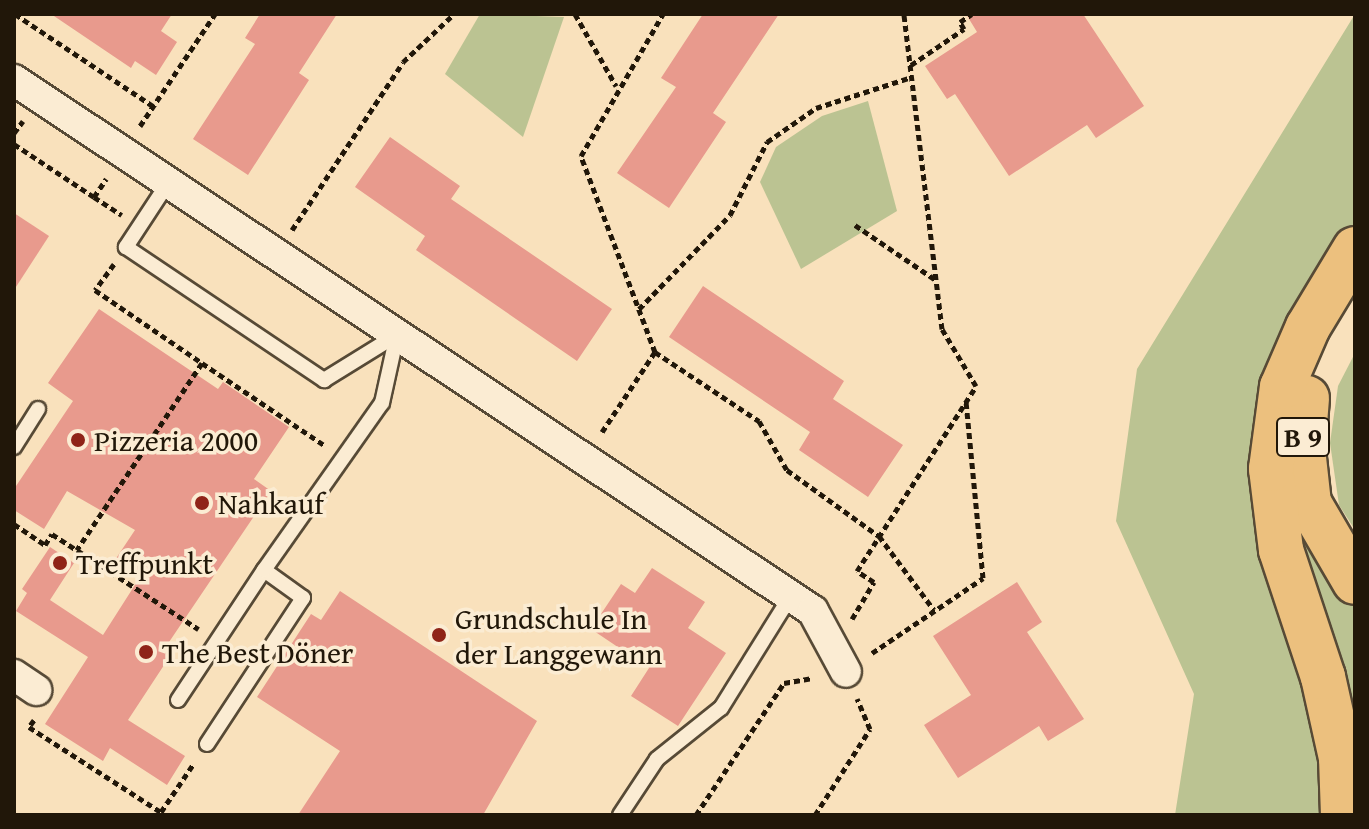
<!DOCTYPE html>
<html>
<head>
<meta charset="utf-8">
<style>
	body { margin:0 }
	#map { position:relative; width:1369px; height:829px; overflow:hidden; background:#f9e1bc; font-family:"Gentium Book Plus",serif }
	div>[style] { position:absolute }
	[style*='--x'] { left:calc(var(--x)*1px); top:calc(var(--y)*1px); width:calc(var(--w)*1px); rotate:calc(var(--a)*1deg) }
	.green>* { inset:0; background:#bbc392 }
	.building>* { inset:0; background:#e89a8d }
	.path>* { height:5px; margin-top:-2.5px; transform-origin:0; background:repeating-linear-gradient(90deg,#211709 0 6px,transparent 0 10px) }
	.roads { filter:drop-shadow(2px 0 #574a36) drop-shadow(-2px 0 #574a36) drop-shadow(0 2px #574a36) drop-shadow(0 -2px #574a36) }
	.lane>* { height:14px; margin:-7px; padding:0 7px; transform-origin:7px; border-radius:7px; background:#fbecd3 }
	.street>* { height:30px; margin:-15px; padding:0 15px; transform-origin:15px; border-radius:15px; background:#fbecd3 }
	.highway>* { height:44px; margin:-22px; padding:0 22px; transform-origin:22px; border-radius:22px; background:#ecc07e }
	.dots>* { width:22px; height:22px; translate:-50% -50%; box-sizing:border-box; border:4px solid #fbecd3; border-radius:50% }
	span { translate:-50% -50%; white-space:nowrap; text-align:center; line-height:1.15; -webkit-text-stroke:7px #fbecd3; paint-order:stroke }
	.shield-label span { padding:2px 6px; background:#fbecd3; border:2px solid; border-radius:6px; -webkit-text-stroke-width:0 }
	.shield-label { font-size:28px; color:#211709; font-weight:700 }
	.poi-label { font-size:30px; color:#211709 }
	.left { translate:0 -50%; text-align:left }
	.frame { position:absolute; inset:0; border:16px solid #211709; pointer-events:none }
</style>
</head>
<body>
<div id="map">
	<div class="green">
		<div style="clip-path:polygon(480px 14px,564px 17px,523px 137px,445px 74px)"></div>
		<div style="clip-path:polygon(1355px 14px,1355px 234px,1267px 397px,1323px 741px,1327px 815px,1175px 815px,1194px 694px,1116px 521px,1137px 369px)"></div>
		<div style="clip-path:polygon(868px 101px,897px 211px,801px 269px,760px 182px,776px 147px,822px 116px)"></div>
		<div style="clip-path:polygon(1355px 353px,1355px 530px,1339px 505px,1330px 443px,1338px 386px)"></div>
		<div style="clip-path:polygon(1309px 503px,1355px 582px,1355px 815px,1281px 550px)"></div>
	</div>
	<div class="building">
		<div style="clip-path:polygon(51px 14px,172px 14px,161px 31px,177px 42px,156px 75px,135px 61px,131px 68px)"></div>
		<div style="clip-path:polygon(260px 14px,337px 14px,299px 73px,309px 80px,248px 175px,193px 139px,255px 44px,245px 38px)"></div>
		<div style="clip-path:polygon(703px 14px,779px 14px,713px 113px,726px 122px,669px 208px,617px 173px,676px 87px,661px 78px)"></div>
		<div style="clip-path:polygon(966px 14px,1083px 14px,1144px 106px,1096px 138px,1087px 125px,1009px 176px,955px 94px,947px 99px,925px 66px,977px 32px)"></div>
		<div style="clip-path:polygon(390px 137px,460px 186px,451px 199px,612px 309px,577px 361px,416px 250px,425px 236px,355px 187px)"></div>
		<div style="clip-path:polygon(14px 213px,49px 236px,14px 290px)"></div>
		<div style="clip-path:polygon(703px 286px,844px 381px,833px 399px,903px 445px,868px 497px,799px 450px,810px 432px,669px 337px)"></div>
		<div style="clip-path:polygon(99px 309px,218px 389px,223px 382px,289px 427px,254px 479px,271px 491px,165px 648px,172px 653px,128px 720px,185px 756px,167px 785px,110px 748px,103px 761px,45px 724px,88px 657px,16px 611px,27px 593px,22px 589px,50px 547px,74px 563px,50px 600px,103px 635px,140px 577px,115px 560px,135px 530px,67px 491px,44px 529px,14px 510px,14px 489px,73px 401px,48px 383px)"></div>
		<div style="clip-path:polygon(652px 568px,705px 602px,688px 628px,726px 653px,678px 726px,631px 696px,649px 668px,591px 629px,621px 584px,635px 593px)"></div>
		<div style="clip-path:polygon(1017px 582px,1042px 622px,1027px 632px,1084px 719px,1048px 741px,1039px 726px,958px 778px,924px 725px,971px 695px,933px 636px)"></div>
		<div style="clip-path:polygon(340px 591px,537px 721px,483px 815px,298px 815px,340px 751px,257px 697px,311px 614px,321px 620px)"></div>
	</div>
	<div class="path">
		<div style="--x:15;--y:14;--w:166;--a:33.7"></div>
		<div style="--x:575;--y:14;--w:83;--a:60.3"></div>
		<div style="--x:911;--y:65;--w:64;--a:-34.2"></div>
		<div style="--x:964;--y:29;--w:8;--a:-120"></div>
		<div style="--x:960;--y:22;--w:14;--a:-34"></div>
		<div style="--x:140;--y:126;--w:135;--a:-56.2"></div>
		<div style="--x:14;--y:133;--w:15;--a:-53"></div>
		<div style="--x:14;--y:144;--w:96;--a:33.5"></div>
		<div style="--x:94;--y:197;--w:22;--a:-56"></div>
		<div style="--x:94;--y:197;--w:33;--a:33"></div>
		<div style="--x:855;--y:225;--w:98;--a:34.2"></div>
		<div style="--x:292;--y:230;--w:201;--a:-56.5"></div>
		<div style="--x:403;--y:62;--w:70;--a:-43.3"></div>
		<div style="--x:114;--y:264;--w:32;--a:126"></div>
		<div style="--x:95;--y:290;--w:130;--a:34.3"></div>
		<div style="--x:202;--y:363;--w:225;--a:123.8"></div>
		<div style="--x:77;--y:550;--w:145;--a:33.1"></div>
		<div style="--x:639;--y:309;--w:131;--a:-45.9"></div>
		<div style="--x:730;--y:215;--w:82;--a:-63.1"></div>
		<div style="--x:767;--y:142;--w:60;--a:-34.8"></div>
		<div style="--x:816;--y:108;--w:101;--a:-17.9"></div>
		<div style="--x:655;--y:352;--w:210;--a:-110.7"></div>
		<div style="--x:581;--y:156;--w:164;--a:-60"></div>
		<div style="--x:202;--y:363;--w:147;--a:33.9"></div>
		<div style="--x:602;--y:432;--w:96;--a:-56.5"></div>
		<div style="--x:655;--y:352;--w:125;--a:33.6"></div>
		<div style="--x:759;--y:421;--w:56;--a:60.3"></div>
		<div style="--x:787;--y:470;--w:113;--a:35.7"></div>
		<div style="--x:879;--y:536;--w:92;--a:53.4"></div>
		<div style="--x:14;--y:524;--w:37;--a:34"></div>
		<div style="--x:45;--y:545;--w:13;--a:-58"></div>
		<div style="--x:52;--y:534;--w:30;--a:33"></div>
		<div style="--x:852;--y:619;--w:43;--a:-59.3"></div>
		<div style="--x:874;--y:582;--w:20;--a:-147"></div>
		<div style="--x:857;--y:571;--w:220;--a:-57.2"></div>
		<div style="--x:976;--y:386;--w:66;--a:-120.8"></div>
		<div style="--x:942;--y:329;--w:317;--a:-96.9"></div>
		<div style="--x:872;--y:653;--w:134;--a:-34"></div>
		<div style="--x:983;--y:578;--w:177;--a:-95.5"></div>
		<div style="--x:34;--y:720;--w:9;--a:126"></div>
		<div style="--x:29;--y:727;--w:157;--a:32.8"></div>
		<div style="--x:161;--y:812;--w:59;--a:-56"></div>
		<div style="--x:696;--y:815;--w:159;--a:-56.3"></div>
		<div style="--x:784;--y:683;--w:29;--a:-10"></div>
		<div style="--x:815;--y:815;--w:102;--a:-57.4"></div>
		<div style="--x:870;--y:729;--w:33;--a:-113"></div>
	</div>
	<div class="roads">
		<div class="lane">
			<div style="--x:168;--y:183;--w:77;--a:123.3"></div>
			<div style="--x:126;--y:247;--w:239;--a:33.9"></div>
			<div style="--x:324;--y:380;--w:86;--a:-31.7"></div>
			<div style="--x:14;--y:447;--w:45;--a:-57.7"></div>
			<div style="--x:178;--y:700;--w:156;--a:-56.5"></div>
			<div style="--x:207;--y:744;--w:175;--a:-56.7"></div>
			<div style="--x:303;--y:598;--w:48;--a:-144.3"></div>
			<div style="--x:264;--y:570;--w:204;--a:-54.8"></div>
			<div style="--x:382;--y:403;--w:70;--a:-77.6"></div>
			<div style="--x:620;--y:815;--w:67;--a:-56.5"></div>
			<div style="--x:657;--y:759;--w:82;--a:-38.6"></div>
			<div style="--x:721;--y:708;--w:131;--a:-58.1"></div>
		</div>
		<div class="street">
			<div style="--x:14;--y:80;--w:959;--a:33.61"></div>
			<div style="--x:813;--y:611;--w:69;--a:61.6"></div>
			<div style="--x:14;--y:675;--w:27;--a:34"></div>
		</div>
		<div class="highway">
			<div style="--x:1307;--y:398;--w:51;--a:94.5"></div>
			<div style="--x:1303;--y:449;--w:54;--a:83.7"></div>
			<div style="--x:1309;--y:503;--w:91;--a:59.8"></div>
			<div style="--x:1343;--y:815;--w:57;--a:-92"></div>
			<div style="--x:1341;--y:758;--w:83;--a:-102.5"></div>
			<div style="--x:1323;--y:677;--w:134;--a:-108.3"></div>
			<div style="--x:1281;--y:550;--w:82;--a:-97"></div>
			<div style="--x:1271;--y:469;--w:83;--a:-82.4"></div>
			<div style="--x:1282;--y:387;--w:65;--a:-66.6"></div>
			<div style="--x:1308;--y:327;--w:91;--a:-58.9"></div>
		</div>
	</div>
	<div class="dots">
		<div style="left:78px;top:440px;background:#8f2418"></div>
		<div style="left:202px;top:503px;background:#8f2418"></div>
		<div style="left:60px;top:563px;background:#8f2418"></div>
		<div style="left:439px;top:635px;background:#8f2418"></div>
		<div style="left:146px;top:652px;background:#8f2418"></div>
	</div>
	<div class="shield-label">
		<span style="left:1303px;top:437px">B 9</span>
	</div>
	<div class="poi-label">
		<span class="left" style="left:94px;top:440px">Pizzeria 2000</span>
		<span class="left" style="left:218px;top:503px">Nahkauf</span>
		<span class="left" style="left:76px;top:563px">Treffpunkt</span>
		<span class="left" style="left:455px;top:635px">Grundschule In<br>der Langgewann</span>
		<span class="left" style="left:162px;top:652px">The Best Döner</span>
	</div>
	<div class="frame"></div>
</div>
</body>
</html>
